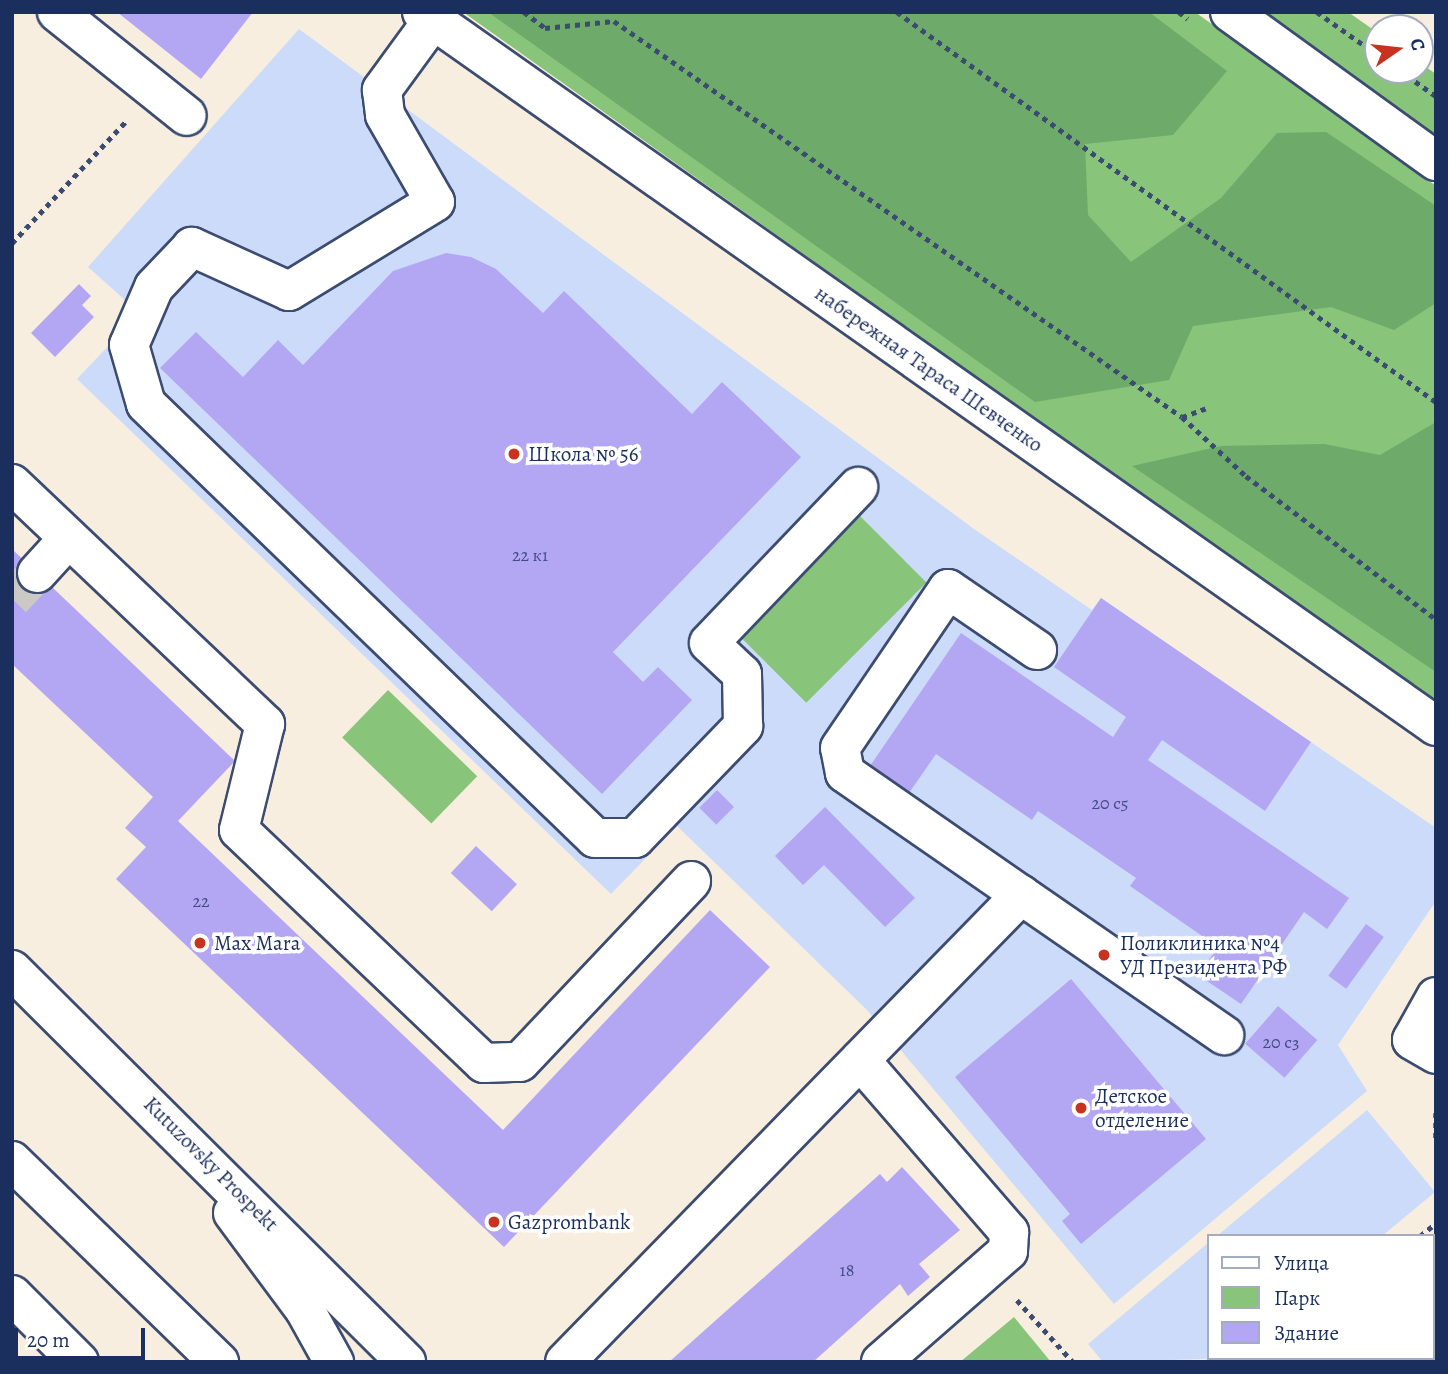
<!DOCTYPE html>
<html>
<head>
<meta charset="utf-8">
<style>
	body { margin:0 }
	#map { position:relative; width:1448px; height:1374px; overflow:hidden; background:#f8eedf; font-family:Alegreya,serif }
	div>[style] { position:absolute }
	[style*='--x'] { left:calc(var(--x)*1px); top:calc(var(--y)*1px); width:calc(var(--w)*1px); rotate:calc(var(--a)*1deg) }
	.built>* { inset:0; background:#ccdbf9 }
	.green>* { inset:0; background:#88c47a; transform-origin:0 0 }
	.forest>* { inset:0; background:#6eaa6a }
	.building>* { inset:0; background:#b3a7f4; transform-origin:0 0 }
	.minor-tunnel>* { height:38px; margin-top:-19px; transform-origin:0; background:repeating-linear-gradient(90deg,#ccc8c5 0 38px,transparent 0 57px) }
	.path>* { height:4.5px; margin-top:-2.25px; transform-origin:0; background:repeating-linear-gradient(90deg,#3c4c71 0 5px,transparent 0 10px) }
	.roads { filter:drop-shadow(2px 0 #3c4c71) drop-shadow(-2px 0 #3c4c71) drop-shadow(0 2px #3c4c71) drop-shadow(0 -2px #3c4c71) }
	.minor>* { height:38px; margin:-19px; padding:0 19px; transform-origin:19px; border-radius:19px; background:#fff }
	.major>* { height:38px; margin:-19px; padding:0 19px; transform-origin:19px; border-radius:19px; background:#fff }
	.dots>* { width:19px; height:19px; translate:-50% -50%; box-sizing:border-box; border:4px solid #fff; border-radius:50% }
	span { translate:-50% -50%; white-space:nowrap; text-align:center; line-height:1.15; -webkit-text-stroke:7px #fff; paint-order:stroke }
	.number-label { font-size:18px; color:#414d84 }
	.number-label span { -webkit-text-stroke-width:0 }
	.street-label { font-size:21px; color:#1b2f5e }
	.poi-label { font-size:21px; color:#1b2f5e }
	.left { translate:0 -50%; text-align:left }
	.frame { position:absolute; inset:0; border:14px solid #1b2f5e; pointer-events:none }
	.legend { position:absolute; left:1207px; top:1234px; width:228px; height:126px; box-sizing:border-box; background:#fff; border:2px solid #a4acbf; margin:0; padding:9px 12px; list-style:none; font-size:21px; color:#1b2f5e }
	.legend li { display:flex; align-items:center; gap:14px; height:35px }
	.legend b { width:35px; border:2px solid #a4acbf }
	.north { position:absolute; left:1364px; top:14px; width:70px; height:70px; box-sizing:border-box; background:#fff; border:2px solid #a4acbf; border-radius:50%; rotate:76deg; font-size:19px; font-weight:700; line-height:28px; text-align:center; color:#1b2f5e }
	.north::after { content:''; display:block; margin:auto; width:24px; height:32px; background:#c8321e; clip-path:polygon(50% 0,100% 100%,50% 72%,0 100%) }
	.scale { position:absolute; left:14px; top:1328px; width:131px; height:32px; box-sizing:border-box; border:4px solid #1b2f5e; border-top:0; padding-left:9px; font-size:21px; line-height:24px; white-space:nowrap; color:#1b2f5e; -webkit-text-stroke:5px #fff; paint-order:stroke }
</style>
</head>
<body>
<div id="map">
	<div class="built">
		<div style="clip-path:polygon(299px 29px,974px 529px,1092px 610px,1101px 598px,1436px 828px,1436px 901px,1338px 1045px,1367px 1091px,1114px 1304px,867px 1010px,677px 826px,611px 894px,77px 379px,114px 340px,126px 301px,88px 267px)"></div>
		<div style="clip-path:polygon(1367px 1110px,1435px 1192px,1382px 1236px,1217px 1236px)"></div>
		<div style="clip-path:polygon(1208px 1243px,1208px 1358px,1235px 1358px,1103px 1362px,1088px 1344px)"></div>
	</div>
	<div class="green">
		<div style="clip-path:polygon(463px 12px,1195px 12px,1436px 186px,1436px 704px)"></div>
		<div style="clip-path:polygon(1260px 12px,1348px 12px,1378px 33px,1378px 70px,1420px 70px,1420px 63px,1436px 74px,1436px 138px)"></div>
		<div style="left:860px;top:516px;width:94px;height:170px;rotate:45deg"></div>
		<div style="left:388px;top:690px;width:124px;height:66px;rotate:44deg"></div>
		<div style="clip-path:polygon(1436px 1246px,1436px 1362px,1310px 1362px,1432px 1358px)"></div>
		<div style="clip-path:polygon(1014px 1317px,1051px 1362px,960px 1362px)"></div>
	</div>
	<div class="forest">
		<div style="clip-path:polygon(488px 12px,1149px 12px,1227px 71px,1173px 135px,1085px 144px,1088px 215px,1131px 262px,1221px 198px,1277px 133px,1326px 132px,1436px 206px,1436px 303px,1394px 330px,1331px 307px,1193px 326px,1169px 380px,1035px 402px)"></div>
		<div style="clip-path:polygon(1436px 422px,1436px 672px,1132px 466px,1221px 446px,1324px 444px,1380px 455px)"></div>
	</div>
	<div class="building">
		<div style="clip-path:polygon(117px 12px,253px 12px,201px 79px)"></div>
		<div style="clip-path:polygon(446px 253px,471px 257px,496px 269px,543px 313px,564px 291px,692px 414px,722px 382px,801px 457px,613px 652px,643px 682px,658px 667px,692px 700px,602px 794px,160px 368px,196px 332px,243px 377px,278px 340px,303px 365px,393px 271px)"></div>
		<div style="clip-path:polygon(79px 284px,91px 296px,82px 305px,94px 317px,55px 357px,31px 333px)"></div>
		<div style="clip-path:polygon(12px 549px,235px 761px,178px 821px,503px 1130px,710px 910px,770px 967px,504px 1247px,116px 879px,146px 847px,125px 828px,153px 797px,12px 664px)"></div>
		<div style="clip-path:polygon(1101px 598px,1311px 742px,1265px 811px,1162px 740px,1148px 760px,1349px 898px,1327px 929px,1304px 912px,1241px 1004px,1198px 975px,1218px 947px,1130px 886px,1136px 878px,1038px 811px,1032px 820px,936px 754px,907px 796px,868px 769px,961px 633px,1113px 737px,1126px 717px,1054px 667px)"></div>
		<div style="left:717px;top:790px;width:24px;height:25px;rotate:45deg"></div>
		<div style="clip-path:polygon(825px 807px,915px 898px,885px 927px,824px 865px,803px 885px,775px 856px)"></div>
		<div style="left:476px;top:846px;width:56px;height:37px;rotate:43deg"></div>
		<div style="left:1366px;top:924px;width:22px;height:64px;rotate:36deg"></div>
		<div style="clip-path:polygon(1071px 979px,1206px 1139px,1081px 1244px,1062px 1221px,1070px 1214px,955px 1077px)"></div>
		<div style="left:1278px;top:1006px;width:52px;height:50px;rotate:41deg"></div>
		<div style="clip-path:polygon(902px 1167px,960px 1230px,919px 1264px,930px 1277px,908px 1296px,900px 1284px,813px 1362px,669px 1362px,880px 1174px,887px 1182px)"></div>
	</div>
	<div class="minor-tunnel">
		<div style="--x:12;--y:599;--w:36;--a:-46"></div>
	</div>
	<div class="path">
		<div style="--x:524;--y:12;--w:26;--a:37"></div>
		<div style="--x:545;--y:28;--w:69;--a:-5.8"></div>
		<div style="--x:614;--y:21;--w:692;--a:34.88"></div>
		<div style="--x:1182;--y:417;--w:29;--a:-20"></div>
		<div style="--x:897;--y:12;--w:665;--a:35.89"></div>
		<div style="--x:1179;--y:12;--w:11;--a:38"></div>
		<div style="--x:1317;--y:12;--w:75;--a:35.2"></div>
		<div style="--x:1399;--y:70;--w:45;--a:35.1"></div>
		<div style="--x:12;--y:243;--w:167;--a:-46.9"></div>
		<div style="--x:1182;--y:417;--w:87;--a:42.7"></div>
		<div style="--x:1246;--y:476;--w:238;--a:37"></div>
		<div style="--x:1436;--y:1113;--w:27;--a:90"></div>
		<div style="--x:1420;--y:1236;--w:21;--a:-39"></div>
		<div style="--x:1017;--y:1300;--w:84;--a:47.9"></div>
		<div style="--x:1273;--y:1362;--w:6;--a:-45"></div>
	</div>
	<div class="roads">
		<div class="minor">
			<div style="--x:57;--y:12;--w:166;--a:38.7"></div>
			<div style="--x:422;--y:12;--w:1240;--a:35.15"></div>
			<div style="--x:1230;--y:12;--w:254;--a:35.9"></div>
			<div style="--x:433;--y:20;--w:87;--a:126.1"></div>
			<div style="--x:382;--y:90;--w:25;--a:83"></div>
			<div style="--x:385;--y:115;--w:100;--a:60.1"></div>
			<div style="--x:435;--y:202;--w:171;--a:148.6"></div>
			<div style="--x:289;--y:291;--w:107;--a:-155.6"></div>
			<div style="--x:192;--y:247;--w:55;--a:133.5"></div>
			<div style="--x:154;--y:287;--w:63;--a:113.3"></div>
			<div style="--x:129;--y:345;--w:61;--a:73.9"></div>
			<div style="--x:146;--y:404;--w:624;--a:44.03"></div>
			<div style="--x:595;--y:838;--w:40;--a:0"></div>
			<div style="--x:635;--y:838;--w:156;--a:-46"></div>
			<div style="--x:743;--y:726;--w:52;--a:-91.1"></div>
			<div style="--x:742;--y:674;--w:45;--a:-136.8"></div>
			<div style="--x:709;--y:643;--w:216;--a:-46.3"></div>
			<div style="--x:12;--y:484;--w:349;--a:43.5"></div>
			<div style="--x:265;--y:724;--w:109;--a:103.8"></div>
			<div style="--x:239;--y:830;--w:338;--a:43.6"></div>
			<div style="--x:484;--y:1063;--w:36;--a:-2"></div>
			<div style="--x:520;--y:1062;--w:249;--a:-46.6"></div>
			<div style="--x:37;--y:573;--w:47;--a:-47.6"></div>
			<div style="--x:1021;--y:895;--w:247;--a:34.6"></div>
			<div style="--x:1436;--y:997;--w:49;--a:119.2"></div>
			<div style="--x:1412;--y:1040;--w:28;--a:30"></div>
			<div style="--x:860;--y:1060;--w:228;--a:49.1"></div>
			<div style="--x:1009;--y:1232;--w:19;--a:93"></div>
			<div style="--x:1008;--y:1251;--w:169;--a:138.8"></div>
			<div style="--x:565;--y:1362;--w:653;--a:-45.68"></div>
			<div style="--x:1021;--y:895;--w:214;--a:-145.3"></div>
			<div style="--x:845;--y:773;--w:25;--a:-101"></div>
			<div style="--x:840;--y:748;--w:192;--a:-55.8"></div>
			<div style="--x:948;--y:589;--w:108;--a:34.4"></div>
		</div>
		<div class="major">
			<div style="--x:12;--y:970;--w:556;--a:44.85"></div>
			<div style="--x:12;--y:1161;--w:289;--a:44.2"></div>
			<div style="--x:233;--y:1213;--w:121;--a:53.4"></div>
			<div style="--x:305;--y:1310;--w:60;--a:60.9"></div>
			<div style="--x:12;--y:1295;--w:95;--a:45"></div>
		</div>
	</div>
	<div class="dots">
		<div style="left:514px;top:454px;background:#c8321e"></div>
		<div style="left:200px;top:943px;background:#c8321e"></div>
		<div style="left:1104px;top:955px;background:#c8321e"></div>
		<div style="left:1081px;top:1108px;background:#c8321e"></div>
		<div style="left:494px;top:1222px;background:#c8321e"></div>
	</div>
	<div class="number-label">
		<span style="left:530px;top:555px">22 к1</span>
		<span style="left:1110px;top:803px">20 c5</span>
		<span style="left:201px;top:901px">22</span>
		<span style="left:1281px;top:1042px">20 с3</span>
		<span style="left:847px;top:1270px">18</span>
	</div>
	<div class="street-label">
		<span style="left:929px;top:369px;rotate:35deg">набережная Тараса Шевченко</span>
		<span style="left:211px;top:1164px;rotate:45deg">Kutuzovsky Prospekt</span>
	</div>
	<div class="poi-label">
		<span class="left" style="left:528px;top:454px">Школа № 56</span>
		<span class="left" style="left:214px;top:943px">Max Mara</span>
		<span class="left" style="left:1120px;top:955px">Поликлиника №4<br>УД Президента РФ</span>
		<span class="left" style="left:1095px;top:1108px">Детское<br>отделение</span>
		<span class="left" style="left:508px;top:1222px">Gazprombank</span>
	</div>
	<div class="frame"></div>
	<ul class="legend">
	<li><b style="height:9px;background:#fff"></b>Улица</li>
	<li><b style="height:19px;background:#88c47a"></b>Парк</li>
	<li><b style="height:19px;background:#b3a7f4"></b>Здание</li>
	</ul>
	<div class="north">С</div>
	<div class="scale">20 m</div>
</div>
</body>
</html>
